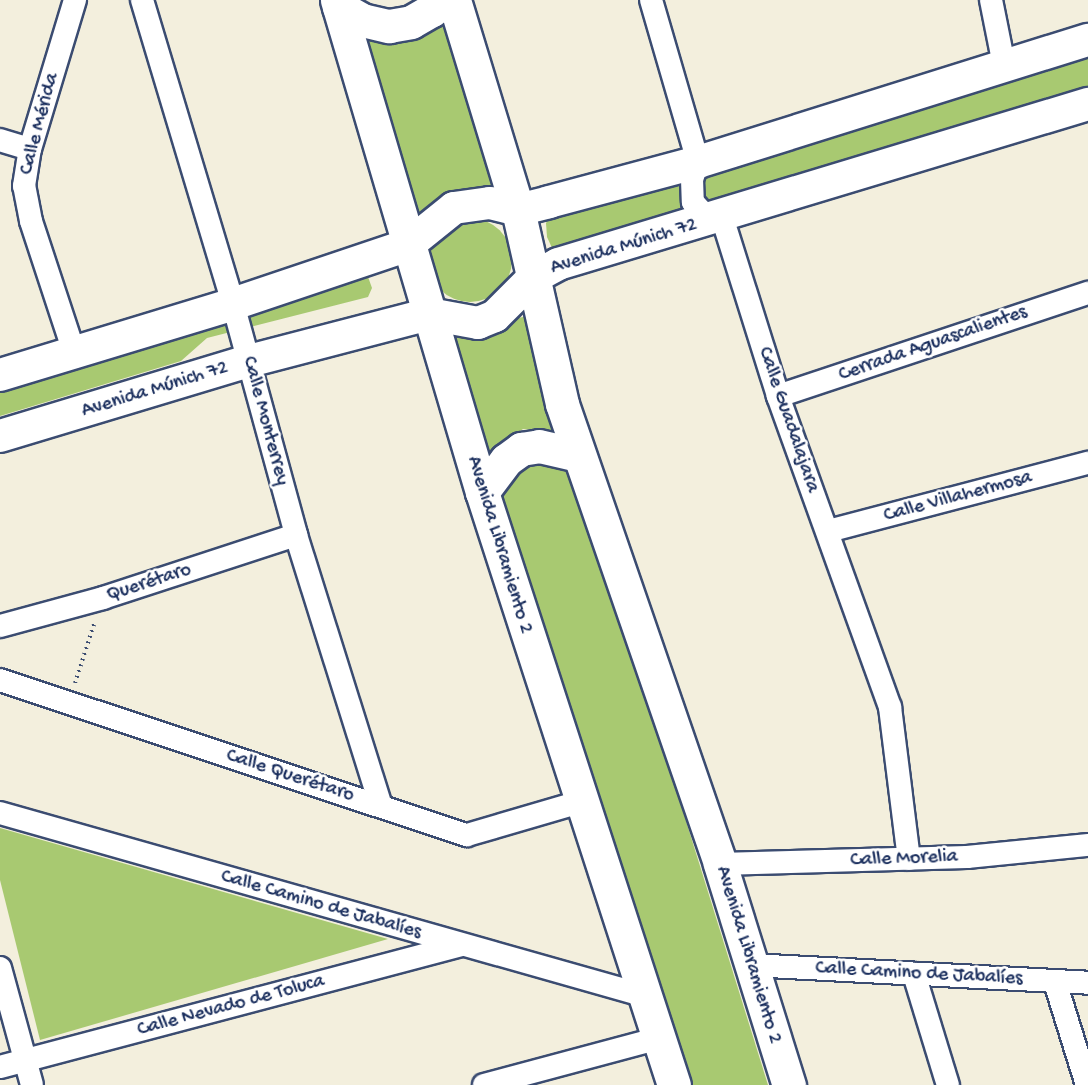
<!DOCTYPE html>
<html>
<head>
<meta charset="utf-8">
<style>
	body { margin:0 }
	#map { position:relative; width:1088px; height:1085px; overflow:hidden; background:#f3efdd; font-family:"Gochi Hand",sans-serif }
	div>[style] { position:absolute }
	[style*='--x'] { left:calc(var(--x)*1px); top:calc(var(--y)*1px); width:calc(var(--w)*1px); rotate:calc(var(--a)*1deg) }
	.green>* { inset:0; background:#a8c971; transform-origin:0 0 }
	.round { border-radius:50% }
	.path>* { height:4px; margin-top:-2px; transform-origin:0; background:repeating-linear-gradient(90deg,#3b4c71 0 1.5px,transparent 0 6px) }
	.roads { filter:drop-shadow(2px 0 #3b4c71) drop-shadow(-2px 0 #3b4c71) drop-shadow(0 2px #3b4c71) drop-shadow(0 -2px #3b4c71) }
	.street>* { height:22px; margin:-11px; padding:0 11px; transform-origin:11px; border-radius:11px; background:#fff }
	.secondary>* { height:32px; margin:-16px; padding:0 16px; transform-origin:16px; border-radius:16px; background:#fff }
	.primary>* { height:33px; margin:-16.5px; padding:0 16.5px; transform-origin:16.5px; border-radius:16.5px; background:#fff }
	span { translate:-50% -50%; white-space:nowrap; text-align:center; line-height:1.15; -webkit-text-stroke:5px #fff; paint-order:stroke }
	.street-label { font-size:20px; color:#1b2f5e }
</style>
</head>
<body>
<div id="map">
	<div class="green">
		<div style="left:442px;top:18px;width:183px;height:84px;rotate:73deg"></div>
		<div style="clip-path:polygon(1088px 50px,1088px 90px,553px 250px,547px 237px,546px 223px,554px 211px)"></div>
		<div class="round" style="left:428px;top:218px;width:84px;height:84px"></div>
		<div style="clip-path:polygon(367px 274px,372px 288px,368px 297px,207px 338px,181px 361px,0 416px,0 377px)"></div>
		<div style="clip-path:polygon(528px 316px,558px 433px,523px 429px,478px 459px,446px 332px)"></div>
		<div style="clip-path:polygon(528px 452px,570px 469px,609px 573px,768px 1085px,673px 1085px,493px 512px,508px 473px)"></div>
		<div style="clip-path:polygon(0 828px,388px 939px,40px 1040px,0 880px)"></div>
	</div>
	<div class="path">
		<div style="--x:75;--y:683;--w:65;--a:-72.1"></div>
	</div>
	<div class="roads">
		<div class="street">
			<div style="--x:142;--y:0;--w:317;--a:73.3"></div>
			<div style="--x:233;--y:304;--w:239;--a:74.7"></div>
			<div style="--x:296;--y:535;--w:284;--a:72.6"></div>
			<div style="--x:651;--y:0;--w:169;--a:73.8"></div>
			<div style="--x:698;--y:162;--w:18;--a:109"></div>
			<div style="--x:692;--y:179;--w:23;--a:88"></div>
			<div style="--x:693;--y:202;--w:13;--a:48"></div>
			<div style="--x:702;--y:212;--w:21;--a:14"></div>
			<div style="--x:722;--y:217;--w:188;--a:72.6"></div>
			<div style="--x:778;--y:396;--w:331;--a:70.2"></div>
			<div style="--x:890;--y:707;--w:153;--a:82.9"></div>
			<div style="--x:991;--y:0;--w:66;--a:78.7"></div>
			<div style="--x:0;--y:140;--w:31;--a:17"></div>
			<div style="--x:74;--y:352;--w:138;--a:-108.2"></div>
			<div style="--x:31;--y:221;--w:36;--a:-101"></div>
			<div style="--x:24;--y:186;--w:37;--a:-81"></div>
			<div style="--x:30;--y:149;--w:156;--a:-73.2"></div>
			<div style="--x:778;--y:396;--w:327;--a:-18.4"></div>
			<div style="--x:828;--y:531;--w:269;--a:-14.7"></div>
			<div style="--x:0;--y:626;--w:107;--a:-15.2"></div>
			<div style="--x:103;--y:598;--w:203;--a:-18.1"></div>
			<div style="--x:0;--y:680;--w:492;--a:18.4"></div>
			<div style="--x:467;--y:835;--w:118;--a:-16.3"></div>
			<div style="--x:0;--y:813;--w:667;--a:15.83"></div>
			<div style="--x:720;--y:864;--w:247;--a:-1.6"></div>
			<div style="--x:967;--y:857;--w:122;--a:-5.7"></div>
			<div style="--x:750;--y:965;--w:338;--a:3"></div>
			<div style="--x:0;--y:968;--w:121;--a:74.7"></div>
			<div style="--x:914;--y:974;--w:116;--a:73"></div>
			<div style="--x:1055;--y:982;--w:108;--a:72.7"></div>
			<div style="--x:0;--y:1067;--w:477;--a:-14.8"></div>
			<div style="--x:484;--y:1085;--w:182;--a:-15"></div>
		</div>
		<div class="secondary">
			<div style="--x:0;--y:375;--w:244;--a:-16.9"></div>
			<div style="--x:233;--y:304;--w:185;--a:-18.6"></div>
			<div style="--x:408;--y:245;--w:59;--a:-38.8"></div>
			<div style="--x:454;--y:208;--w:36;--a:-8"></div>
			<div style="--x:490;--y:203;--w:29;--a:14"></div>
			<div style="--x:518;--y:210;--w:32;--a:-14"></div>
			<div style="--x:549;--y:202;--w:154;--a:-15"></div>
			<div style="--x:698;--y:162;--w:409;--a:-17.4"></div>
			<div style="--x:0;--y:436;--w:260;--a:-16.8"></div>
			<div style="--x:249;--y:361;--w:186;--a:-14.6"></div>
			<div style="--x:429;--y:314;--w:50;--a:10.4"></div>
			<div style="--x:478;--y:323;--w:18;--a:-22"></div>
			<div style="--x:495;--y:316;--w:55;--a:-45"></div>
			<div style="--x:534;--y:277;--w:27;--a:-28"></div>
			<div style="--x:558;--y:264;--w:554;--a:-16.8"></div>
		</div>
		<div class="primary">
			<div style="--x:337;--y:0;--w:513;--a:73.58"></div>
			<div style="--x:482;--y:492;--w:623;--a:72.06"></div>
			<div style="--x:454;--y:0;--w:220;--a:73.1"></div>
			<div style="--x:518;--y:210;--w:199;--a:77.2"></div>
			<div style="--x:562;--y:404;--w:486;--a:71"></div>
			<div style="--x:720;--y:864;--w:232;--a:72.7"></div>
			<div style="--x:339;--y:7;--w:26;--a:29"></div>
			<div style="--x:362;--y:20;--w:28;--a:13"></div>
			<div style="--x:389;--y:26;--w:22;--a:-10"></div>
			<div style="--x:411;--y:22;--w:24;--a:-30"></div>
			<div style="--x:432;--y:10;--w:12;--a:-55"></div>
			<div style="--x:482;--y:492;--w:40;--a:-53"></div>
			<div style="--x:506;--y:460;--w:19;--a:-36"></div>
			<div style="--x:521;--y:449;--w:18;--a:-9"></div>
			<div style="--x:539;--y:446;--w:40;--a:13"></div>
		</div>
	</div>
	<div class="street-label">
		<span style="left:40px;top:124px;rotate:-75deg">Calle Mérida</span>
		<span style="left:624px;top:247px;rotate:-17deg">Avenida Múnich 72</span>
		<span style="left:933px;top:344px;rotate:-19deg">Cerrada Aguascalientes</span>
		<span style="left:155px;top:390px;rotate:-17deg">Avenida Múnich 72</span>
		<span style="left:788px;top:420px;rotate:71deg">Calle Guadalajara</span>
		<span style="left:265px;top:421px;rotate:75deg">Calle Monterrey</span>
		<span style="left:958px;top:497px;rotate:-15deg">Calle Villahermosa</span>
		<span style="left:499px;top:545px;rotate:73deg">Avenida Libramiento 2</span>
		<span style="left:149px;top:583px;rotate:-18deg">Querétaro</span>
		<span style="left:290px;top:776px;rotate:18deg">Calle Querétaro</span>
		<span style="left:904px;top:859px;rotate:-2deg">Calle Morelia</span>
		<span style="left:321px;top:905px;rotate:16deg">Calle Camino de Jabalíes</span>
		<span style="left:748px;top:955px;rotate:73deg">Avenida Libramiento 2</span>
		<span style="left:919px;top:974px;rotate:3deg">Calle Camino de Jabalíes</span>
		<span style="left:231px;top:1006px;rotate:-15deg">Calle Nevado de Toluca</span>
	</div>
</div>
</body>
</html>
